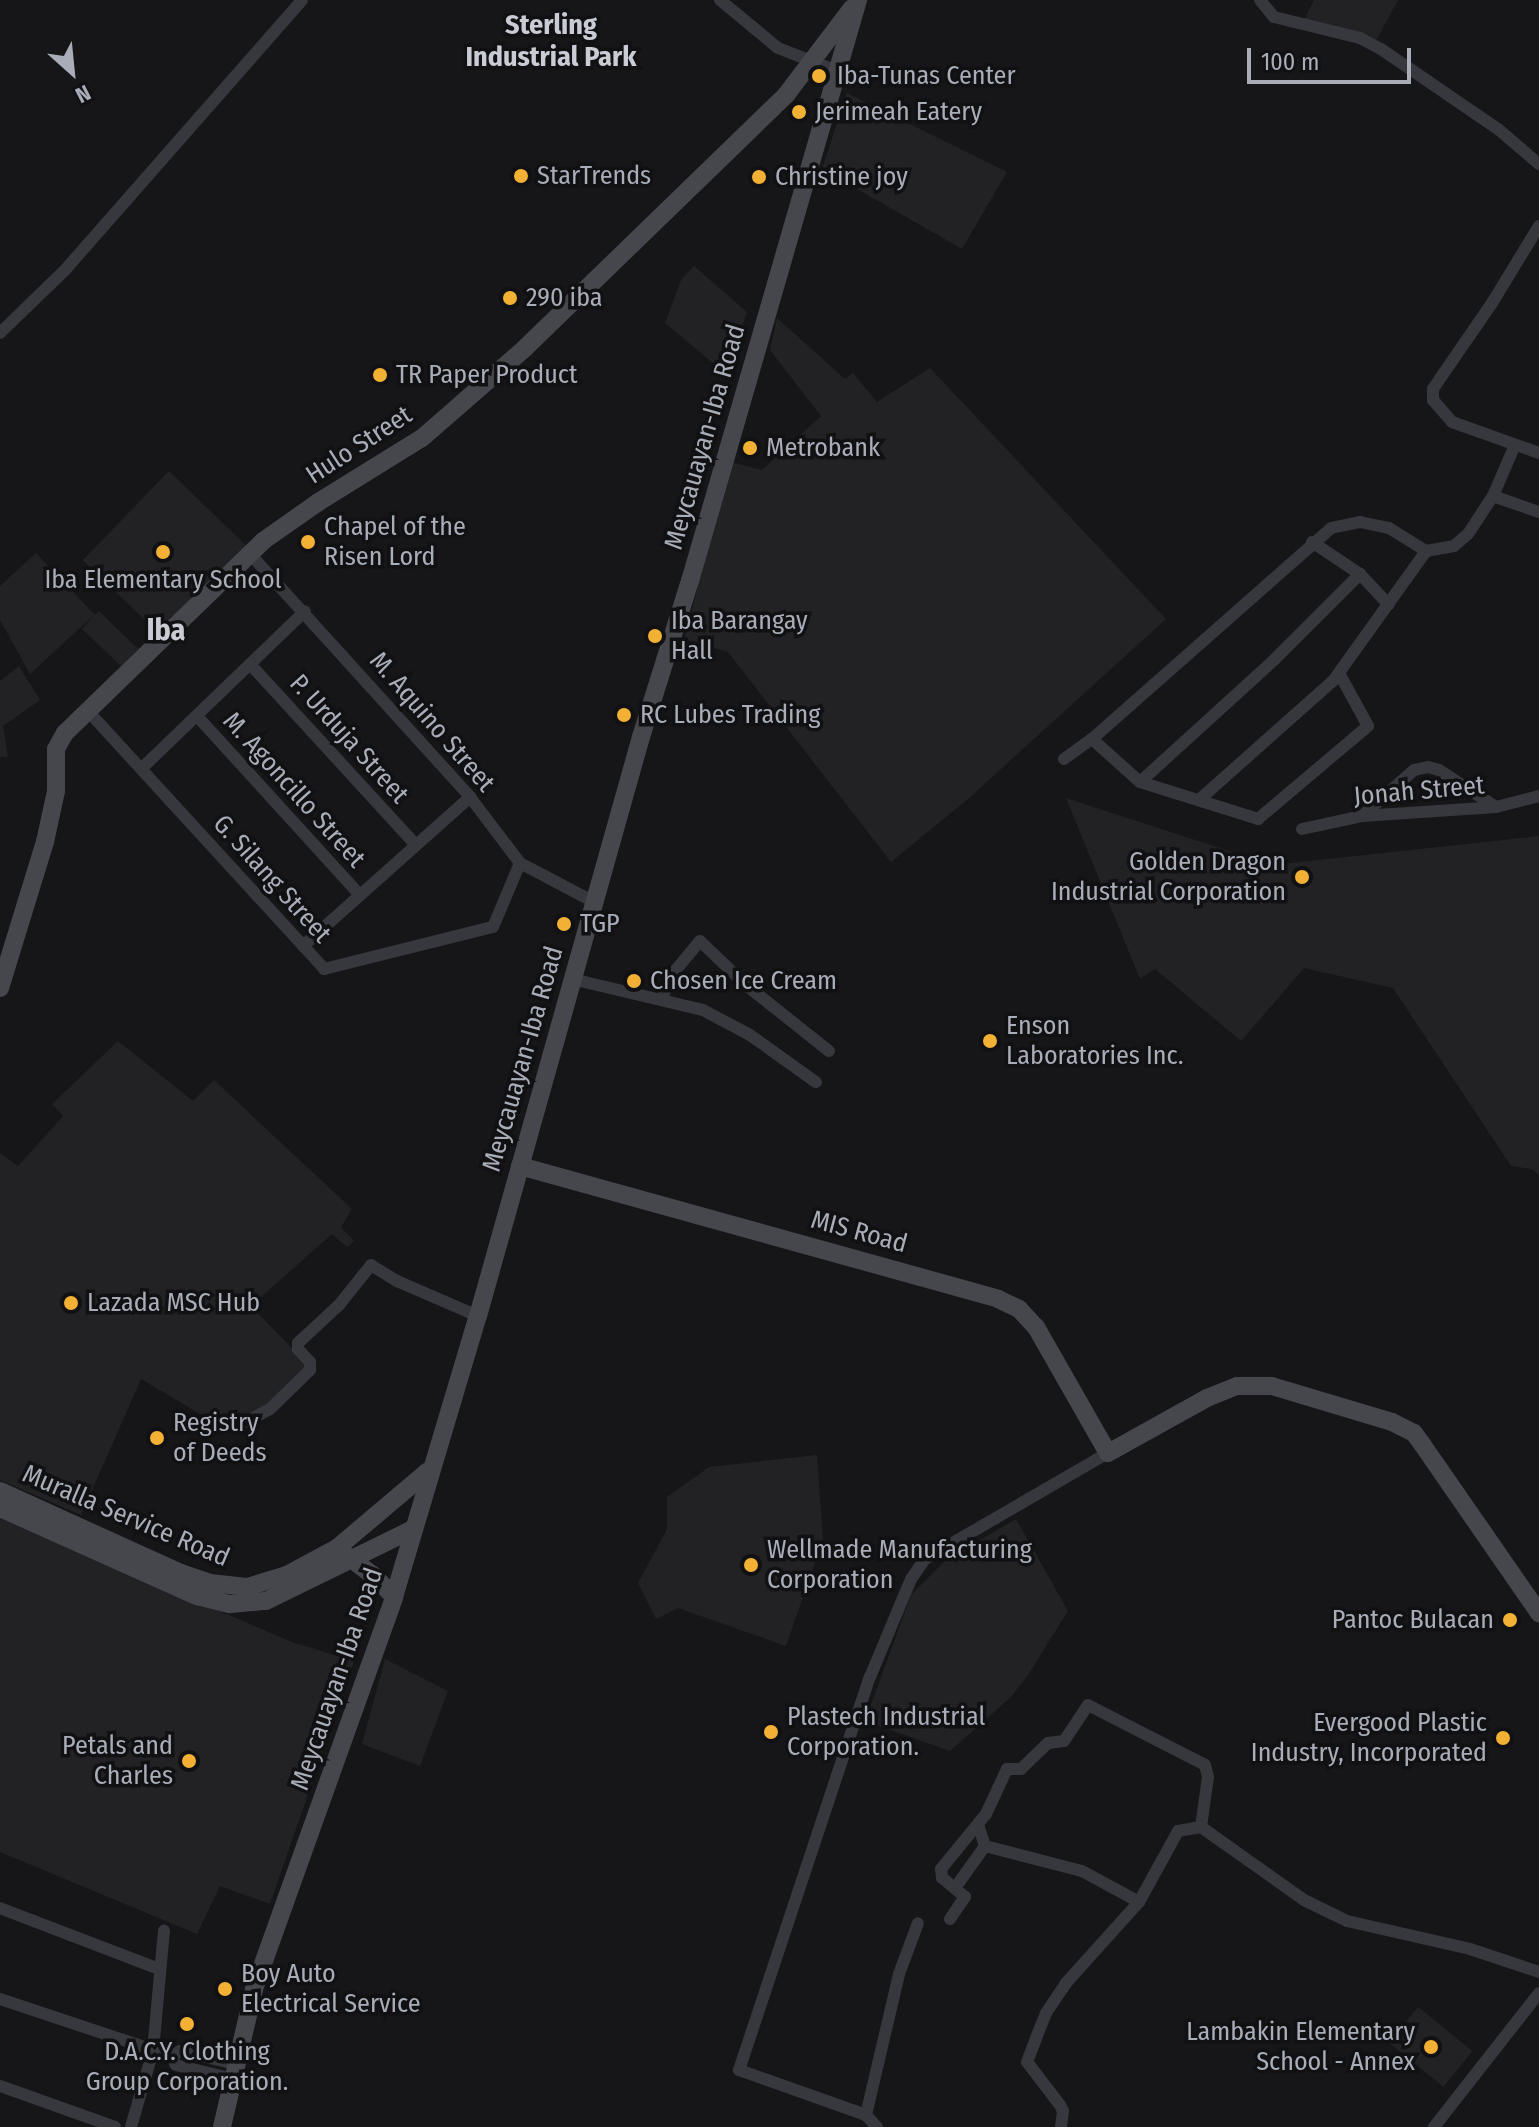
<!DOCTYPE html>
<html>
<head>
<meta charset="utf-8">
<style>
	body { margin:0 }
	#map { position:relative; width:1539px; height:2127px; overflow:hidden; background:#161618; font-family:"Fira Sans Condensed",sans-serif }
	div>[style] { position:absolute }
	[style*='--x'] { left:calc(var(--x)*1px); top:calc(var(--y)*1px); width:calc(var(--w)*1px); rotate:calc(var(--a)*1deg) }
	.built>* { inset:0; background:#222225; transform-origin:0 0 }
	.street>* { height:12px; margin:-6px; padding:0 6px; transform-origin:6px; border-radius:6px; background:#37383d }
	.secondary>* { height:18px; margin:-9px; padding:0 9px; transform-origin:9px; border-radius:9px; background:#45474d }
	.dots>* { width:22px; height:22px; translate:-50% -50%; box-sizing:border-box; border:4px solid #111113; border-radius:50% }
	span { translate:-50% -50%; white-space:nowrap; text-align:center; line-height:1.15; -webkit-text-stroke:7px #111113; paint-order:stroke }
	.poi-label { font-size:26px; color:#a8adb8 }
	.left { translate:0 -50%; text-align:left }
	.right { translate:-100% -50%; text-align:right }
	.street-label { font-size:26px; color:#a8adb8 }
	.neighbourhood-label { font-size:28px; color:#c9ccd4; font-weight:700 }
	.quarter-label { font-size:30px; color:#c9ccd4; font-weight:700 }
	.north { position:absolute; left:32px; top:32px; width:80px; height:80px; -webkit-text-stroke:6px #111113; paint-order:stroke; rotate:153deg; font-size:22px; font-weight:700; line-height:32px; text-align:center; color:#a8adb8 }
	.north::after { content:''; display:block; margin:auto; width:28px; height:36px; background:#a8adb8; clip-path:polygon(50% 0,100% 100%,50% 72%,0 100%) }
	.scale { position:absolute; left:1247px; top:48px; width:164px; height:36px; box-sizing:border-box; border:4px solid #a8adb8; border-top:0; padding-left:10px; font-size:24px; line-height:28px; white-space:nowrap; color:#a8adb8; -webkit-text-stroke:6px #111113; paint-order:stroke }
</style>
</head>
<body>
<div id="map">
	<div class="built">
		<div style="clip-path:polygon(1314px 0,1398px 0,1375px 43px,1300px 28px)"></div>
		<div style="clip-path:polygon(847px 93px,1007px 172px,962px 249px,822px 169px)"></div>
		<div style="clip-path:polygon(694px 266px,747px 312px,727px 375px,665px 323px,681px 280px)"></div>
		<div style="clip-path:polygon(777px 318px,845px 379px,853px 373px,877px 402px,930px 368px,1166px 619px,968px 799px,891px 862px,728px 652px,684px 639px,731px 462px,762px 470px,821px 416px,770px 350px)"></div>
		<div style="left:169px;top:471px;width:107px;height:124px;rotate:44deg"></div>
		<div style="clip-path:polygon(36px 553px,95px 615px,99px 611px,138px 649px,121px 666px,82px 629px,94px 615px,30px 674px,0 620px,0 586px)"></div>
		<div style="clip-path:polygon(19px 666px,40px 700px,3px 726px,8px 757px,0 757px,0 681px)"></div>
		<div style="clip-path:polygon(1066px 798px,1272px 865px,1539px 836px,1539px 1175px,1532px 1169px,1511px 1166px,1393px 988px,1304px 968px,1241px 1041px,1155px 969px,1140px 979px)"></div>
		<div style="clip-path:polygon(118px 1041px,193px 1101px,214px 1080px,352px 1209px,341px 1227px,354px 1241px,347px 1247px,332px 1234px,251px 1306px,308px 1365px,267px 1409px,224px 1428px,141px 1379px,81px 1515px,0 1480px,0 1153px,18px 1166px,63px 1116px,52px 1104px)"></div>
		<div style="clip-path:polygon(817px 1455px,823px 1539px,786px 1646px,678px 1608px,656px 1619px,638px 1583px,667px 1529px,667px 1497px,709px 1467px)"></div>
		<div style="clip-path:polygon(0 1517px,292px 1642px,354px 1661px,270px 1904px,220px 1886px,197px 1934px,0 1852px)"></div>
		<div style="clip-path:polygon(1016px 1519px,1068px 1611px,1028px 1675px,1011px 1697px,950px 1751px,865px 1721px,911px 1595px,946px 1560px)"></div>
		<div style="clip-path:polygon(385px 1659px,448px 1691px,420px 1766px,362px 1744px)"></div>
		<div style="left:1418px;top:2007px;width:70px;height:46px;rotate:39deg"></div>
	</div>
	<div class="street">
		<div style="--x:720;--y:0;--w:75;--a:39.6"></div>
		<div style="--x:778;--y:48;--w:63;--a:21.3"></div>
		<div style="--x:1260;--y:0;--w:22;--a:51"></div>
		<div style="--x:1274;--y:17;--w:89;--a:13.7"></div>
		<div style="--x:1360;--y:38;--w:24;--a:28"></div>
		<div style="--x:1381;--y:49;--w:142;--a:34.4"></div>
		<div style="--x:1498;--y:129;--w:54;--a:40.5"></div>
		<div style="--x:1539;--y:226;--w:90;--a:121.4"></div>
		<div style="--x:1492;--y:303;--w:104;--a:124.5"></div>
		<div style="--x:1433;--y:389;--w:11;--a:90"></div>
		<div style="--x:1433;--y:400;--w:29;--a:49"></div>
		<div style="--x:1452;--y:422;--w:92;--a:19.6"></div>
		<div style="--x:0;--y:333;--w:91;--a:-44.1"></div>
		<div style="--x:65;--y:270;--w:359;--a:-48.7"></div>
		<div style="--x:1515;--y:445;--w:56;--a:113.3"></div>
		<div style="--x:1493;--y:496;--w:49;--a:19.2"></div>
		<div style="--x:1312;--y:542;--w:58;--a:33.7"></div>
		<div style="--x:1360;--y:574;--w:42;--a:46.9"></div>
		<div style="--x:250;--y:554;--w:328;--a:47.8"></div>
		<div style="--x:470;--y:797;--w:83;--a:52.9"></div>
		<div style="--x:520;--y:863;--w:84;--a:27.8"></div>
		<div style="--x:250;--y:664;--w:244;--a:47.5"></div>
		<div style="--x:88;--y:711;--w:350;--a:47.5"></div>
		<div style="--x:324;--y:969;--w:174;--a:-14"></div>
		<div style="--x:493;--y:927;--w:69;--a:-67.1"></div>
		<div style="--x:197;--y:716;--w:241;--a:47.7"></div>
		<div style="--x:1092;--y:739;--w:64;--a:41.9"></div>
		<div style="--x:1140;--y:782;--w:124;--a:17.4"></div>
		<div style="--x:1258;--y:819;--w:144;--a:-40.2"></div>
		<div style="--x:1368;--y:726;--w:60;--a:-118.7"></div>
		<div style="--x:1064;--y:759;--w:34;--a:-36"></div>
		<div style="--x:1092;--y:739;--w:319;--a:-41.4"></div>
		<div style="--x:1331;--y:528;--w:30;--a:-12"></div>
		<div style="--x:1360;--y:522;--w:30;--a:12"></div>
		<div style="--x:1389;--y:528;--w:44;--a:31.9"></div>
		<div style="--x:1426;--y:551;--w:28;--a:-10"></div>
		<div style="--x:1454;--y:546;--w:18;--a:-41"></div>
		<div style="--x:1468;--y:534;--w:45;--a:-56.7"></div>
		<div style="--x:142;--y:768;--w:226;--a:-43.9"></div>
		<div style="--x:1140;--y:782;--w:181;--a:-42.3"></div>
		<div style="--x:1274;--y:660;--w:122;--a:-45"></div>
		<div style="--x:1200;--y:799;--w:178;--a:-41.6"></div>
		<div style="--x:1333;--y:681;--w:160;--a:-54.4"></div>
		<div style="--x:1362;--y:816;--w:69;--a:-41.5"></div>
		<div style="--x:1414;--y:770;--w:14;--a:-12"></div>
		<div style="--x:1428;--y:767;--w:11;--a:15"></div>
		<div style="--x:1439;--y:770;--w:68;--a:33"></div>
		<div style="--x:1302;--y:829;--w:61;--a:-12.2"></div>
		<div style="--x:1362;--y:816;--w:134;--a:-3.8"></div>
		<div style="--x:1496;--y:807;--w:44;--a:-14.3"></div>
		<div style="--x:303;--y:946;--w:224;--a:-41.7"></div>
		<div style="--x:572;--y:979;--w:135;--a:13.3"></div>
		<div style="--x:703;--y:1010;--w:53;--a:28"></div>
		<div style="--x:750;--y:1035;--w:81;--a:35.5"></div>
		<div style="--x:662;--y:1000;--w:23;--a:-72"></div>
		<div style="--x:669;--y:978;--w:48;--a:-50"></div>
		<div style="--x:700;--y:941;--w:64;--a:43.7"></div>
		<div style="--x:746;--y:985;--w:106;--a:38.5"></div>
		<div style="--x:238;--y:1426;--w:36;--a:-28"></div>
		<div style="--x:270;--y:1409;--w:56;--a:-44.3"></div>
		<div style="--x:310;--y:1370;--w:8;--a:-90"></div>
		<div style="--x:310;--y:1362;--w:18;--a:-133"></div>
		<div style="--x:298;--y:1349;--w:6;--a:-90"></div>
		<div style="--x:298;--y:1343;--w:56;--a:-42.8"></div>
		<div style="--x:339;--y:1305;--w:51;--a:-51.3"></div>
		<div style="--x:371;--y:1265;--w:31;--a:32"></div>
		<div style="--x:397;--y:1281;--w:88;--a:23.4"></div>
		<div style="--x:985;--y:1846;--w:100;--a:14.5"></div>
		<div style="--x:1082;--y:1871;--w:65;--a:28.5"></div>
		<div style="--x:955;--y:1888;--w:52;--a:-54.5"></div>
		<div style="--x:985;--y:1846;--w:22;--a:-108"></div>
		<div style="--x:0;--y:1908;--w:170;--a:21"></div>
		<div style="--x:950;--y:1919;--w:27;--a:-56"></div>
		<div style="--x:965;--y:1897;--w:30;--a:-140"></div>
		<div style="--x:942;--y:1878;--w:9;--a:-96"></div>
		<div style="--x:941;--y:1869;--w:71;--a:-50.7"></div>
		<div style="--x:986;--y:1814;--w:50;--a:-65"></div>
		<div style="--x:1007;--y:1769;--w:14;--a:0"></div>
		<div style="--x:1021;--y:1769;--w:37;--a:-44"></div>
		<div style="--x:1048;--y:1743;--w:16;--a:-7"></div>
		<div style="--x:1064;--y:1741;--w:43;--a:-56.3"></div>
		<div style="--x:1088;--y:1705;--w:131;--a:27.1"></div>
		<div style="--x:1205;--y:1765;--w:12;--a:76"></div>
		<div style="--x:1208;--y:1777;--w:50;--a:98"></div>
		<div style="--x:0;--y:1999;--w:180;--a:18.4"></div>
		<div style="--x:171;--y:2056;--w:10;--a:61"></div>
		<div style="--x:176;--y:2065;--w:59;--a:13.8"></div>
		<div style="--x:171;--y:2056;--w:10;--a:-29"></div>
		<div style="--x:180;--y:2051;--w:57;--a:13.1"></div>
		<div style="--x:0;--y:2086;--w:122;--a:19.6"></div>
		<div style="--x:866;--y:2115;--w:145;--a:-76.8"></div>
		<div style="--x:899;--y:1974;--w:54;--a:-69.6"></div>
		<div style="--x:131;--y:2127;--w:79;--a:-73.9"></div>
		<div style="--x:153;--y:2051;--w:121;--a:-84.8"></div>
		<div style="--x:877;--y:2127;--w:16;--a:-133"></div>
		<div style="--x:866;--y:2115;--w:135;--a:-160.5"></div>
		<div style="--x:739;--y:2070;--w:414;--a:-71.6"></div>
		<div style="--x:870;--y:1677;--w:106;--a:-67.3"></div>
		<div style="--x:911;--y:1579;--w:24;--a:-55"></div>
		<div style="--x:925;--y:1559;--w:211;--a:-30.1"></div>
		<div style="--x:1061;--y:2127;--w:16;--a:-83"></div>
		<div style="--x:1063;--y:2111;--w:7;--a:-117"></div>
		<div style="--x:1060;--y:2105;--w:54;--a:-127.5"></div>
		<div style="--x:1027;--y:2062;--w:26;--a:-69"></div>
		<div style="--x:1036;--y:2038;--w:27;--a:-68"></div>
		<div style="--x:1046;--y:2013;--w:36;--a:-56"></div>
		<div style="--x:1066;--y:1983;--w:109;--a:-48"></div>
		<div style="--x:1139;--y:1902;--w:81;--a:-61.2"></div>
		<div style="--x:1178;--y:1831;--w:23;--a:-10"></div>
		<div style="--x:1201;--y:1827;--w:126;--a:35.3"></div>
		<div style="--x:1304;--y:1900;--w:48;--a:26"></div>
		<div style="--x:1347;--y:1921;--w:126;--a:12.8"></div>
		<div style="--x:1470;--y:1949;--w:73;--a:18.4"></div>
		<div style="--x:1434;--y:2127;--w:170;--a:-51.9"></div>
	</div>
	<div class="secondary">
		<div style="--x:0;--y:988;--w:153;--a:-72.9"></div>
		<div style="--x:45;--y:842;--w:52;--a:-77.8"></div>
		<div style="--x:56;--y:791;--w:42;--a:-90"></div>
		<div style="--x:56;--y:749;--w:18;--a:-61"></div>
		<div style="--x:65;--y:733;--w:276;--a:-44.1"></div>
		<div style="--x:263;--y:541;--w:66;--a:-35.1"></div>
		<div style="--x:317;--y:503;--w:123;--a:-31.8"></div>
		<div style="--x:422;--y:438;--w:137;--a:-41.1"></div>
		<div style="--x:525;--y:348;--w:363;--a:-44.1"></div>
		<div style="--x:786;--y:95;--w:109;--a:-52.8"></div>
		<div style="--x:520;--y:1166;--w:496;--a:15.5"></div>
		<div style="--x:998;--y:1299;--w:23;--a:25"></div>
		<div style="--x:1019;--y:1309;--w:25;--a:47"></div>
		<div style="--x:1036;--y:1327;--w:145;--a:60.3"></div>
		<div style="--x:1108;--y:1453;--w:113;--a:-29.1"></div>
		<div style="--x:1207;--y:1398;--w:32;--a:-22"></div>
		<div style="--x:1237;--y:1386;--w:35;--a:0"></div>
		<div style="--x:1272;--y:1386;--w:125;--a:16.7"></div>
		<div style="--x:1392;--y:1422;--w:25;--a:27"></div>
		<div style="--x:1414;--y:1433;--w:14;--a:54"></div>
		<div style="--x:1422;--y:1444;--w:206;--a:55.3"></div>
		<div style="--x:0;--y:1491;--w:199;--a:24.4"></div>
		<div style="--x:181;--y:1573;--w:31;--a:19"></div>
		<div style="--x:210;--y:1583;--w:37;--a:6"></div>
		<div style="--x:247;--y:1587;--w:42;--a:-16.7"></div>
		<div style="--x:287;--y:1575;--w:57;--a:-28.4"></div>
		<div style="--x:337;--y:1548;--w:119;--a:-40.2"></div>
		<div style="--x:0;--y:1508;--w:216;--a:24.1"></div>
		<div style="--x:197;--y:1596;--w:34;--a:14"></div>
		<div style="--x:230;--y:1604;--w:36;--a:-5"></div>
		<div style="--x:266;--y:1601;--w:164;--a:-26.1"></div>
		<div style="--x:342;--y:1552;--w:39;--a:37"></div>
		<div style="--x:373;--y:1575;--w:30;--a:46"></div>
		<div style="--x:222;--y:2127;--w:142;--a:-76.9"></div>
		<div style="--x:254;--y:1989;--w:416;--a:-70.3"></div>
		<div style="--x:394;--y:1597;--w:293;--a:-73.4"></div>
		<div style="--x:478;--y:1316;--w:602;--a:-74.28"></div>
		<div style="--x:641;--y:737;--w:164;--a:-72.6"></div>
		<div style="--x:690;--y:581;--w:605;--a:-73.87"></div>
	</div>
	<div class="dots">
		<div style="left:819px;top:76px;background:#f2b134"></div>
		<div style="left:799px;top:112px;background:#f2b134"></div>
		<div style="left:521px;top:176px;background:#f2b134"></div>
		<div style="left:759px;top:177px;background:#f2b134"></div>
		<div style="left:510px;top:298px;background:#f2b134"></div>
		<div style="left:380px;top:375px;background:#f2b134"></div>
		<div style="left:750px;top:448px;background:#f2b134"></div>
		<div style="left:308px;top:542px;background:#f2b134"></div>
		<div style="left:163px;top:552px;background:#f2b134"></div>
		<div style="left:655px;top:636px;background:#f2b134"></div>
		<div style="left:624px;top:715px;background:#f2b134"></div>
		<div style="left:1302px;top:877px;background:#f2b134"></div>
		<div style="left:564px;top:924px;background:#f2b134"></div>
		<div style="left:634px;top:981px;background:#f2b134"></div>
		<div style="left:990px;top:1041px;background:#f2b134"></div>
		<div style="left:71px;top:1303px;background:#f2b134"></div>
		<div style="left:157px;top:1438px;background:#f2b134"></div>
		<div style="left:751px;top:1565px;background:#f2b134"></div>
		<div style="left:1510px;top:1620px;background:#f2b134"></div>
		<div style="left:771px;top:1732px;background:#f2b134"></div>
		<div style="left:1503px;top:1738px;background:#f2b134"></div>
		<div style="left:189px;top:1761px;background:#f2b134"></div>
		<div style="left:225px;top:1989px;background:#f2b134"></div>
		<div style="left:187px;top:2024px;background:#f2b134"></div>
		<div style="left:1431px;top:2047px;background:#f2b134"></div>
	</div>
	<div class="poi-label">
		<span class="left" style="left:837px;top:76px">Iba-Tunas Center</span>
		<span class="left" style="left:815px;top:112px">Jerimeah Eatery</span>
		<span class="left" style="left:537px;top:176px">StarTrends</span>
		<span class="left" style="left:775px;top:177px">Christine joy</span>
		<span class="left" style="left:526px;top:298px">290 iba</span>
		<span class="left" style="left:396px;top:375px">TR Paper Product</span>
		<span class="left" style="left:766px;top:448px">Metrobank</span>
		<span class="left" style="left:324px;top:542px">Chapel of the<br>Risen Lord</span>
		<span style="left:163px;top:580px">Iba Elementary School</span>
		<span class="left" style="left:671px;top:636px">Iba Barangay<br>Hall</span>
		<span class="left" style="left:640px;top:715px">RC Lubes Trading</span>
		<span class="right" style="left:1286px;top:877px">Golden Dragon<br>Industrial Corporation</span>
		<span class="left" style="left:580px;top:924px">TGP</span>
		<span class="left" style="left:650px;top:981px">Chosen Ice Cream</span>
		<span class="left" style="left:1006px;top:1041px">Enson<br>Laboratories Inc.</span>
		<span class="left" style="left:87px;top:1303px">Lazada MSC Hub</span>
		<span class="left" style="left:173px;top:1438px">Registry<br>of Deeds</span>
		<span class="left" style="left:767px;top:1565px">Wellmade Manufacturing<br>Corporation</span>
		<span class="right" style="left:1494px;top:1620px">Pantoc Bulacan</span>
		<span class="left" style="left:787px;top:1732px">Plastech Industrial<br>Corporation.</span>
		<span class="right" style="left:1487px;top:1738px">Evergood Plastic<br>Industry, Incorporated</span>
		<span class="right" style="left:173px;top:1761px">Petals and<br>Charles</span>
		<span class="left" style="left:241px;top:1989px">Boy Auto<br>Electrical Service</span>
		<span class="right" style="left:1415px;top:2047px">Lambakin Elementary<br>School - Annex</span>
		<span style="left:187px;top:2067px">D.A.C.Y. Clothing<br>Group Corporation.</span>
	</div>
	<div class="street-label">
		<span style="left:705px;top:437px;rotate:-74deg">Meycauayan-Iba Road</span>
		<span style="left:359px;top:445px;rotate:-33deg">Hulo Street</span>
		<span style="left:432px;top:722px;rotate:49deg">M. Aquino Street</span>
		<span style="left:349px;top:739px;rotate:48deg">P. Urduja Street</span>
		<span style="left:294px;top:790px;rotate:48deg">M. Agoncillo Street</span>
		<span style="left:1419px;top:791px;rotate:-5deg">Jonah Street</span>
		<span style="left:272px;top:879px;rotate:48deg">G. Silang Street</span>
		<span style="left:523px;top:1059px;rotate:-74deg">Meycauayan-Iba Road</span>
		<span style="left:859px;top:1232px;rotate:15deg">MIS Road</span>
		<span style="left:126px;top:1516px;rotate:23deg">Muralla Service Road</span>
		<span style="left:337px;top:1679px;rotate:-71deg">Meycauayan-Iba Road</span>
	</div>
	<div class="neighbourhood-label">
		<span style="left:551px;top:41px">Sterling<br>Industrial Park</span>
	</div>
	<div class="quarter-label">
		<span style="left:166px;top:630px">Iba</span>
	</div>
	<div class="north">N</div>
	<div class="scale">100 m</div>
</div>
</body>
</html>
